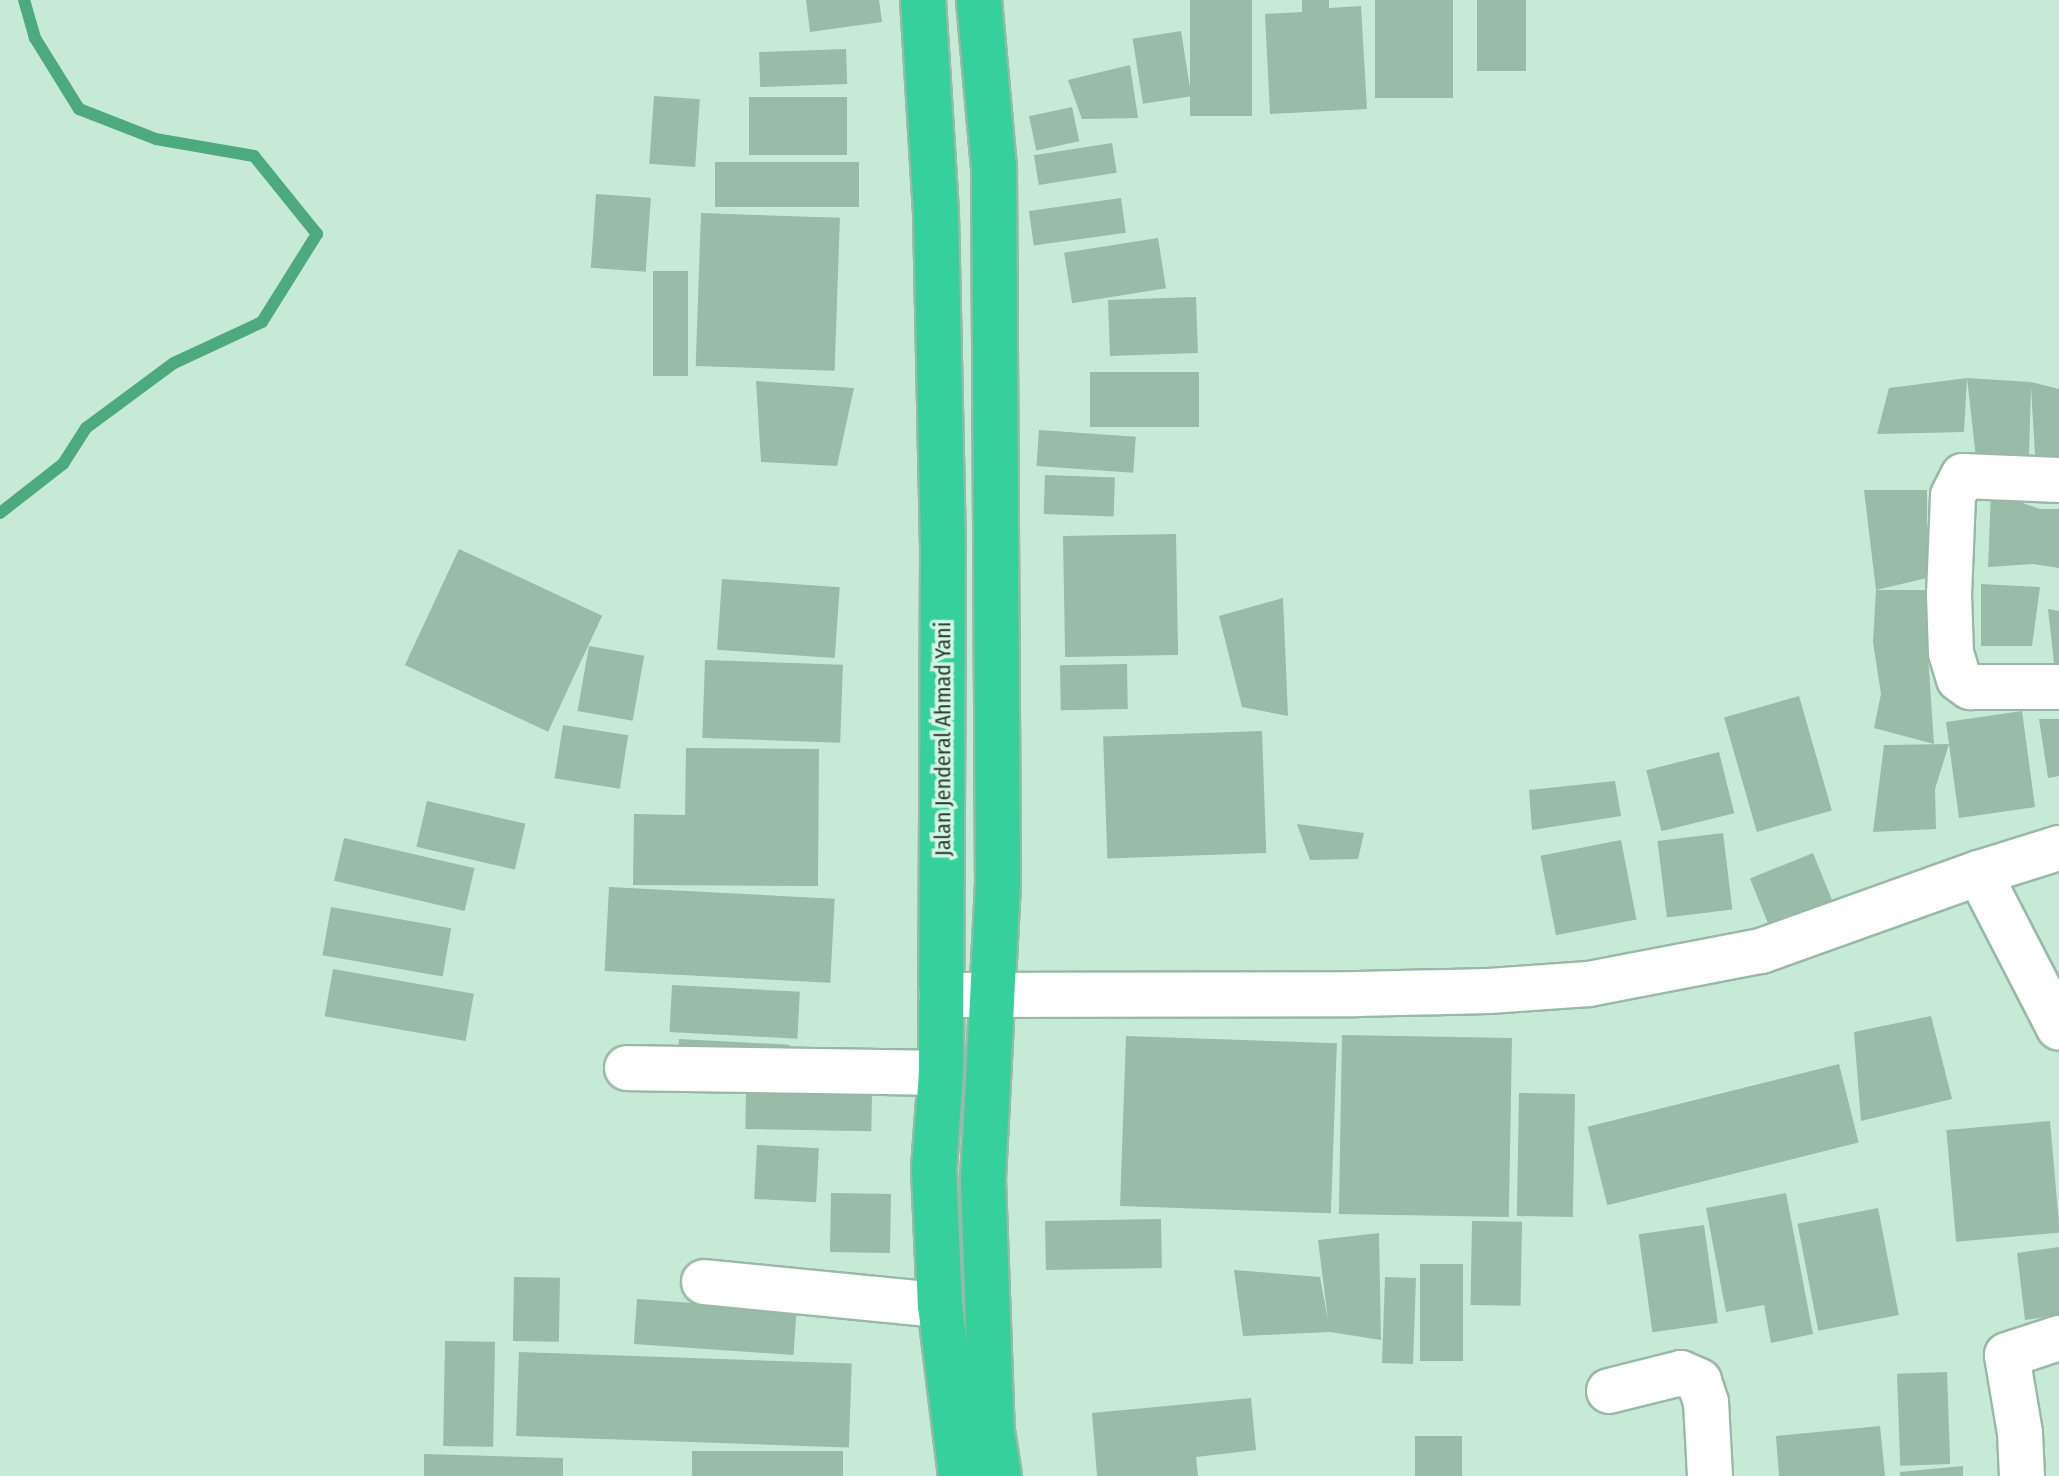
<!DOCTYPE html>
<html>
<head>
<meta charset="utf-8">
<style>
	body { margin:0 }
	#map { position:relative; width:2059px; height:1476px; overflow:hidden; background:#c7ead6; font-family:"Fira Sans Condensed",sans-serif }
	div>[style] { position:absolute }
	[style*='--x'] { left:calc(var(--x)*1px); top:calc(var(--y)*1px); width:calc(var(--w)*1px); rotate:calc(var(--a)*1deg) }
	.stream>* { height:12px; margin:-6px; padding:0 6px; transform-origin:6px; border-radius:6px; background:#4da97e }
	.building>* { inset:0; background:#99bba8; transform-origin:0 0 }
	.roads { filter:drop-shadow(2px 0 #98b9a7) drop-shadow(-2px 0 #98b9a7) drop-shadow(0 2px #98b9a7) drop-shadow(0 -2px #98b9a7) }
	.minor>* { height:44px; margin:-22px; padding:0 22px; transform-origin:22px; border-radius:22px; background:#fff }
	.tertiary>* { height:44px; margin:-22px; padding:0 22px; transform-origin:22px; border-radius:22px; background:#fff }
	.trunk>* { height:44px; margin:-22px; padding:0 22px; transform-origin:22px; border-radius:22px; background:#36d09c }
	span { translate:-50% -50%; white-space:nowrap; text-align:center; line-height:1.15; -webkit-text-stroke:7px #d4f7e4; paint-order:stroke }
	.street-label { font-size:22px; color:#2b3831 }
</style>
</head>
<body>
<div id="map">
	<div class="stream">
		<div style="--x:0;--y:513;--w:80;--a:-37.9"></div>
		<div style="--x:63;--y:464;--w:43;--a:-57.4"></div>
		<div style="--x:86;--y:428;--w:109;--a:-36.5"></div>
		<div style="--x:174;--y:363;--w:97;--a:-25"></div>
		<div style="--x:262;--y:322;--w:104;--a:-58"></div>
		<div style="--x:317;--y:234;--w:100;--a:-128.9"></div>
		<div style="--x:254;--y:156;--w:99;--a:-170.2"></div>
		<div style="--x:156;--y:139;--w:83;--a:-158.7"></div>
		<div style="--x:79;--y:109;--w:84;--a:-121.8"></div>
		<div style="--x:35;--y:38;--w:40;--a:-106"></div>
	</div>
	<div class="building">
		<div style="clip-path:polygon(806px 0,879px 0,882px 22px,810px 32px)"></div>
		<div style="left:1190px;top:0;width:62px;height:116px"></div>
		<div style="clip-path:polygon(1302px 0,1329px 0,1329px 8px,1361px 6px,1367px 109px,1270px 114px,1265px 14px,1302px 12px)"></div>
		<div style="left:1375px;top:0;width:78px;height:98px"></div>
		<div style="left:1477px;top:0;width:49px;height:71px"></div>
		<div style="left:1181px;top:31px;width:66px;height:49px;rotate:81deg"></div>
		<div style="left:846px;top:49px;width:35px;height:87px;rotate:88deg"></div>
		<div style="clip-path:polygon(1130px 65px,1138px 118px,1082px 119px,1068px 80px)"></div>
		<div style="left:654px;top:96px;width:46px;height:68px;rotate:4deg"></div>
		<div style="left:749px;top:97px;width:98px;height:58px"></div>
		<div style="left:1072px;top:107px;width:35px;height:44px;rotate:78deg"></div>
		<div style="left:1112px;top:143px;width:30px;height:79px;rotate:81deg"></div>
		<div style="left:715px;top:162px;width:144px;height:45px"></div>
		<div style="left:596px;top:194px;width:55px;height:74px;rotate:4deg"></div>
		<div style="left:1121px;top:198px;width:35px;height:93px;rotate:82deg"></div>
		<div style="left:701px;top:213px;width:139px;height:153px;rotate:2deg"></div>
		<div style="left:1158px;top:238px;width:51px;height:95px;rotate:81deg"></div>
		<div style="left:653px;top:271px;width:35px;height:105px"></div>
		<div style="left:1196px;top:297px;width:56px;height:88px;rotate:88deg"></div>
		<div style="left:1090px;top:372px;width:109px;height:55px"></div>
		<div style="clip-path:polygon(1967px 378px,2031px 382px,2059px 389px,2059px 468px,2036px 472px,2031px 387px,2029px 457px,1976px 458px,1967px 378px,1964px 432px,1877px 434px,1889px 388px)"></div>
		<div style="clip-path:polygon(756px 381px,854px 388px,837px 466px,761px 462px)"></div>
		<div style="left:1039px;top:430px;width:97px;height:36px;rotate:4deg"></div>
		<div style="left:1045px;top:475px;width:70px;height:39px;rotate:2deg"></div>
		<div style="clip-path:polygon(1864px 490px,1927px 490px,1927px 578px,1876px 590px)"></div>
		<div style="clip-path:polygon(1991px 492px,2040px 509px,2059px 509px,2059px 568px,2033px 564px,1988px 567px)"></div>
		<div style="left:1176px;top:534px;width:121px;height:113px;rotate:89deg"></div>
		<div style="left:459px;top:549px;width:158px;height:128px;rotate:25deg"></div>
		<div style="left:722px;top:579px;width:118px;height:71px;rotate:4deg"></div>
		<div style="clip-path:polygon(1981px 584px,2040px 587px,2032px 646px,1981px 646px)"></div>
		<div style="clip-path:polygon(1876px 590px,1929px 590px,1927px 641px,1934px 744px,1874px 728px,1881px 694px,1873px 642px)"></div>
		<div style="clip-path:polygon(1283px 598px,1288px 716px,1242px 707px,1219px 616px)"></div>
		<div style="clip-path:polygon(2048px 609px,2059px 611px,2059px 672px,2055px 672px)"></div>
		<div style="left:589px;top:646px;width:56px;height:66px;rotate:10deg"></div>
		<div style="left:705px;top:660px;width:138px;height:78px;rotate:2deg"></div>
		<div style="left:1127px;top:664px;width:45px;height:67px;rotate:89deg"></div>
		<div style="left:1799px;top:696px;width:119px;height:78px;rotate:74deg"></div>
		<div style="clip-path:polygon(2022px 711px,2035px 807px,1959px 818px,1949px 744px,1935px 789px,1936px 829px,1873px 832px,1884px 745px,1949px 744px,1946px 722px)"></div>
		<div style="clip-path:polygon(2039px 719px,2059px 719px,2059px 776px,2048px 778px)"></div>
		<div style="left:563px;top:725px;width:66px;height:54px;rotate:9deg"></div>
		<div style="left:1262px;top:731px;width:122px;height:159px;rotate:88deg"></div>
		<div style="clip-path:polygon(686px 748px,819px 749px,818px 886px,633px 885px,634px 814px,685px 815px)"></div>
		<div style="left:1719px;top:752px;width:63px;height:75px;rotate:76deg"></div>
		<div style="clip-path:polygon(1615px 781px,1621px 816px,1532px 830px,1529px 790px)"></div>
		<div style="left:427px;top:801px;width:101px;height:47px;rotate:13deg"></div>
		<div style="clip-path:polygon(1297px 824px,1364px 833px,1358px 859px,1310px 860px)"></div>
		<div style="left:1723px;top:833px;width:77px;height:66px;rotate:83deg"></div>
		<div style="left:344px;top:838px;width:134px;height:44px;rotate:13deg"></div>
		<div style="left:1621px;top:840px;width:81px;height:82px;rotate:79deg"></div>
		<div style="left:1813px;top:853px;width:55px;height:68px;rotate:68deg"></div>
		<div style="left:609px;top:887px;width:226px;height:84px;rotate:3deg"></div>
		<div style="left:331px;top:907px;width:122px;height:49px;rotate:10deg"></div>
		<div style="left:333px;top:969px;width:143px;height:48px;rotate:10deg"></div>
		<div style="left:672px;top:985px;width:128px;height:47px;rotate:3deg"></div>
		<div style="clip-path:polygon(1931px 1016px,1952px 1099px,1861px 1121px,1854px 1032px)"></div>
		<div style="left:1342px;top:1035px;width:170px;height:179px;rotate:1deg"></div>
		<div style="left:1126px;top:1036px;width:211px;height:170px;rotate:2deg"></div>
		<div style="left:679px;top:1039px;width:111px;height:25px;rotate:3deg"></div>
		<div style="left:1839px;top:1064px;width:81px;height:259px;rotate:76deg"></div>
		<div style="left:746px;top:1091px;width:126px;height:38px;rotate:1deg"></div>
		<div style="left:1519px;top:1093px;width:56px;height:123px;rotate:1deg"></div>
		<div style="left:2050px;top:1121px;width:112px;height:104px;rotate:85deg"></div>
		<div style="left:757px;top:1145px;width:62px;height:54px;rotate:3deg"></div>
		<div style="left:831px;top:1193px;width:60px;height:59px;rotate:1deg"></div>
		<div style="clip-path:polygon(1786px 1193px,1813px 1334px,1771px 1343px,1764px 1305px,1726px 1312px,1706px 1208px)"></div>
		<div style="left:1878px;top:1208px;width:109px;height:82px;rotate:79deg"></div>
		<div style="left:1161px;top:1219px;width:49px;height:116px;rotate:89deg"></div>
		<div style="left:1472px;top:1221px;width:50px;height:84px;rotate:1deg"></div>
		<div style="left:1704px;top:1225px;width:99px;height:66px;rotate:82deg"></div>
		<div style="clip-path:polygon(1379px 1233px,1381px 1340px,1330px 1332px,1243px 1336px,1234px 1270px,1320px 1277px,1328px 1320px,1318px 1240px)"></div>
		<div style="clip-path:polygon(2059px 1247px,2059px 1315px,2025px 1320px,2017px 1253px)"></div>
		<div style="left:1420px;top:1264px;width:43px;height:97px"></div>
		<div style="left:514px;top:1277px;width:46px;height:64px;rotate:1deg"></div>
		<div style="left:1385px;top:1277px;width:31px;height:86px;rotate:2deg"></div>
		<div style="left:637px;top:1299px;width:160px;height:45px;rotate:4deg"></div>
		<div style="left:445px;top:1341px;width:50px;height:105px;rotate:1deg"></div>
		<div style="left:519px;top:1352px;width:333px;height:84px;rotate:2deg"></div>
		<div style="left:1947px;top:1372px;width:92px;height:50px;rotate:88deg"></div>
		<div style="clip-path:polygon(1251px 1398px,1256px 1450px,1196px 1457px,1198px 1476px,1097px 1476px,1092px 1413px)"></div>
		<div style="clip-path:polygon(1880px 1426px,1885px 1476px,1779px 1476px,1776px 1436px)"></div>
		<div style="left:1415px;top:1436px;width:47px;height:40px"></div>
		<div style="left:692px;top:1451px;width:151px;height:25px"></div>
		<div style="clip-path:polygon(424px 1454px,563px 1458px,563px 1476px,424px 1476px)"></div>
		<div style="clip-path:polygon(1963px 1466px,1963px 1476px,1900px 1476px,1900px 1472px)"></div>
	</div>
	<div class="roads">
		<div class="minor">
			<div style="--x:2059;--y:480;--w:96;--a:-177.6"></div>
			<div style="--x:1963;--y:476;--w:22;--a:117"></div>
			<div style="--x:1953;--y:496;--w:98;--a:92.3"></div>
			<div style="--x:1949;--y:594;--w:59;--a:88.1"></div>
			<div style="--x:1951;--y:653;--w:27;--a:73"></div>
			<div style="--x:1959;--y:679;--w:14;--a:36"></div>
			<div style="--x:1970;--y:687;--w:89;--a:0"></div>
			<div style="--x:1979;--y:873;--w:174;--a:62.7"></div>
			<div style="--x:627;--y:1068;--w:314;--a:0.9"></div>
			<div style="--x:704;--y:1282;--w:237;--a:5.6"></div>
			<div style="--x:1609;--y:1391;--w:74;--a:-14"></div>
			<div style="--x:1681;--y:1373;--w:20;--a:24"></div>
			<div style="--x:1699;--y:1381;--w:22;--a:72"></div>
			<div style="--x:1706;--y:1402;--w:74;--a:86.9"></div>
			<div style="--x:2022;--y:1476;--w:43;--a:-92.7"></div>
			<div style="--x:2020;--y:1433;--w:79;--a:-99.5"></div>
			<div style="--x:2007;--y:1355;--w:55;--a:-18.1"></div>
		</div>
		<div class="tertiary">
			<div style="--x:941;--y:995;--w:416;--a:-0.1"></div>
			<div style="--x:1357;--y:994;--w:132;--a:-1.3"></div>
			<div style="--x:1489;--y:991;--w:100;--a:-4"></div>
			<div style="--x:1589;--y:984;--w:175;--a:-10.9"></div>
			<div style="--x:1761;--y:951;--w:232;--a:-19.7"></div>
			<div style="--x:1979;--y:873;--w:84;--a:-17.4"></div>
		</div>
		<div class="trunk">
			<div style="--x:923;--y:0;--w:214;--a:86.5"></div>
			<div style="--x:936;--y:214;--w:338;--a:88.8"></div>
			<div style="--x:943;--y:552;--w:521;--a:90.22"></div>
			<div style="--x:941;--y:1073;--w:96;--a:94.2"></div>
			<div style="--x:934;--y:1169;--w:136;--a:87.5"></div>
			<div style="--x:940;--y:1305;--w:172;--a:83"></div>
			<div style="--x:979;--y:0;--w:169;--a:84.9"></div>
			<div style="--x:994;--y:168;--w:715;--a:89.68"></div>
			<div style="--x:998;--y:883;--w:296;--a:92.9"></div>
			<div style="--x:983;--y:1179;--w:252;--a:88"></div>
			<div style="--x:992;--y:1431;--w:46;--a:81.2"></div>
		</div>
	</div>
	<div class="street-label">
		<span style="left:943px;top:739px;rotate:-90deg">Jalan Jenderal Ahmad Yani</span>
	</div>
</div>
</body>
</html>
